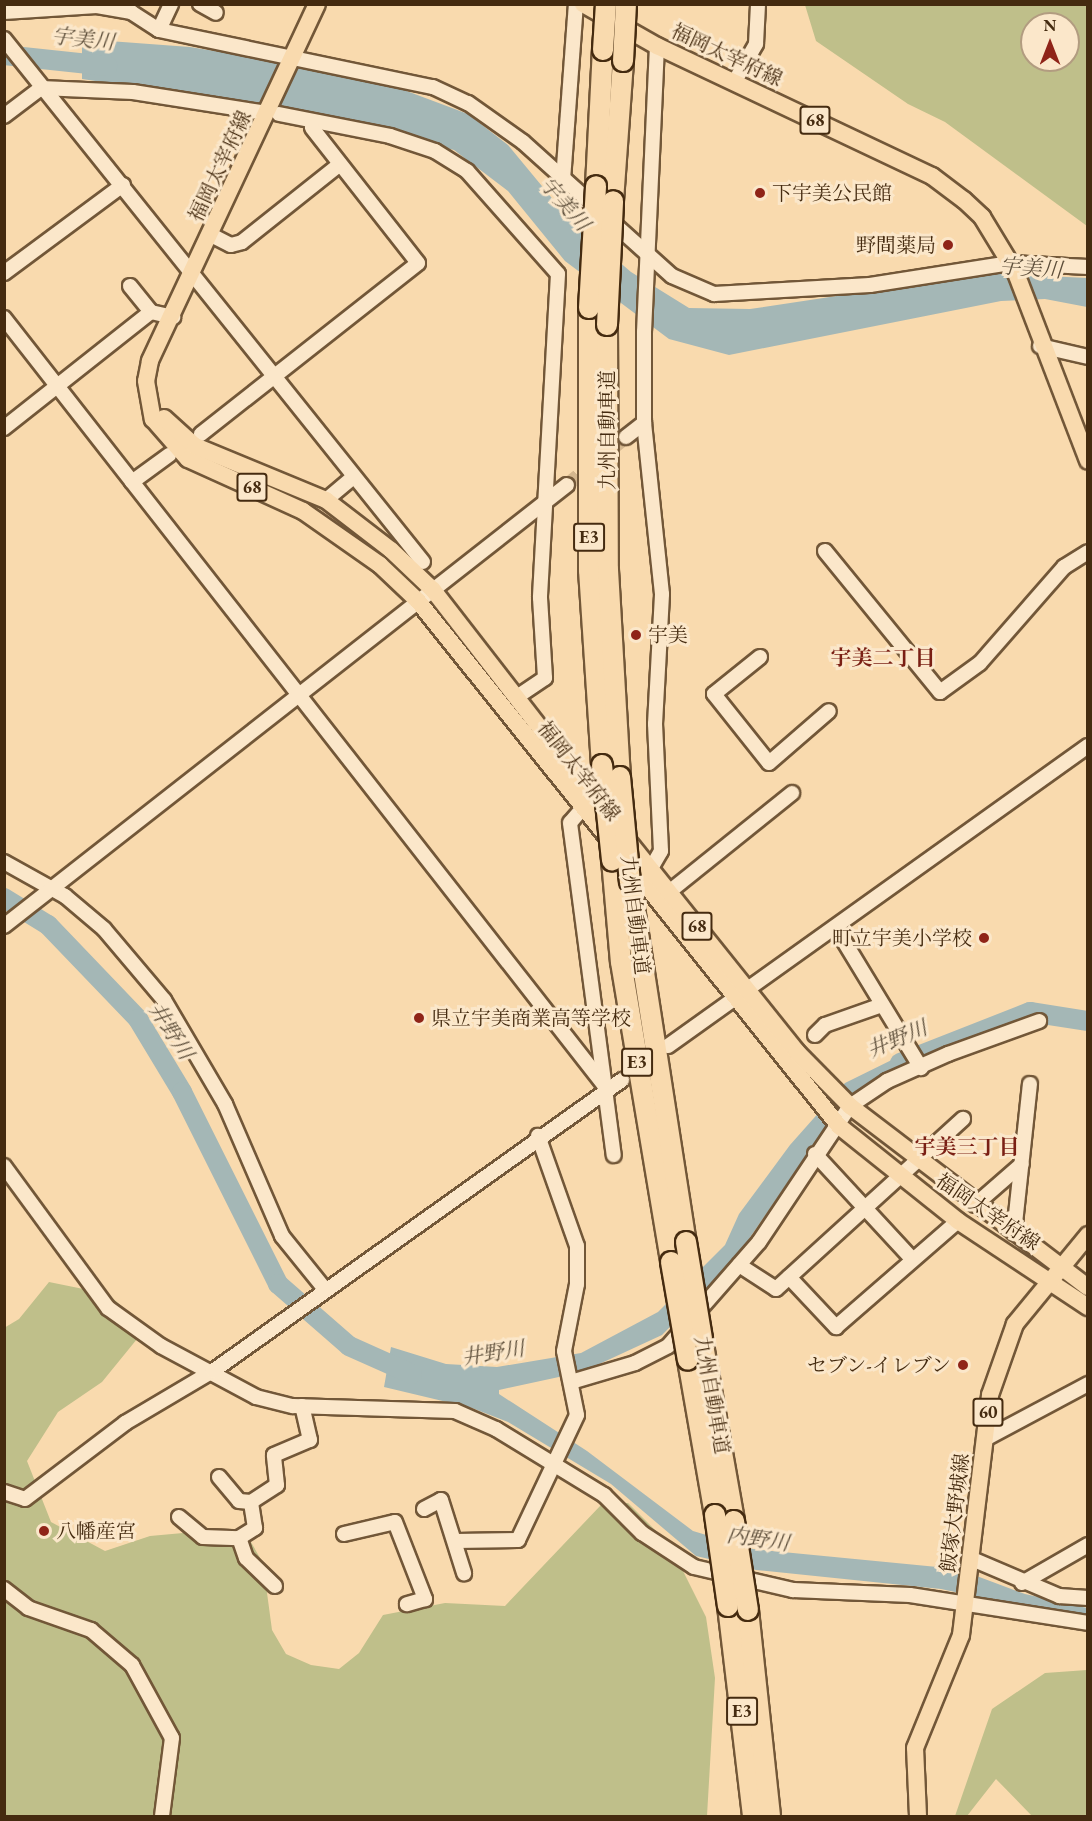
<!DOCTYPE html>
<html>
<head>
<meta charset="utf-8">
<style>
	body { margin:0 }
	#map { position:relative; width:1092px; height:1821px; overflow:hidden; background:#f9daae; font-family:"EB Garamond","Noto Serif JP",serif }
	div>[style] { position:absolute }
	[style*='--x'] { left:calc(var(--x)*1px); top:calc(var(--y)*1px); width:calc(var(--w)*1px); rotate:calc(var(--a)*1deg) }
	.green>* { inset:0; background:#bfbf8a }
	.water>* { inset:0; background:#a4b7b6 }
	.river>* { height:20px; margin:-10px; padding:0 10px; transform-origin:10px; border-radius:10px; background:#a4b7b6 }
	.minor-tunnel>* { height:14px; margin-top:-7px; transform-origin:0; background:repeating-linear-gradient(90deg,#d5b78e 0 14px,transparent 0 21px) }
	.roads { filter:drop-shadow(2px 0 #725738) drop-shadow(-2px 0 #725738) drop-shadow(0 2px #725738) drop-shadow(0 -2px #725738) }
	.minor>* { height:14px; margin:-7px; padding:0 7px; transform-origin:7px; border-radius:7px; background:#fbe7ca }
	.major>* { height:16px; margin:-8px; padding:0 8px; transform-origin:8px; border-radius:8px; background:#f9daae }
	.highway>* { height:20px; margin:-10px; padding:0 10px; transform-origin:10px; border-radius:10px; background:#f9daae }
	.bridges { filter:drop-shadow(2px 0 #452b10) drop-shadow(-2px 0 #452b10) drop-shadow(0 2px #452b10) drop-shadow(0 -2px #452b10) }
	.highway-bridge>* { height:20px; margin:-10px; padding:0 10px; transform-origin:10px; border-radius:10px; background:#f9daae }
	.dots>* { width:16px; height:16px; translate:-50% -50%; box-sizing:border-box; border:3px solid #fbe7ca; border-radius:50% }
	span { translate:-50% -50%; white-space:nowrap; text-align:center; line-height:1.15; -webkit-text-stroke:6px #fbe7ca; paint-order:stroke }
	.shield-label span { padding:2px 4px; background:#fbe7ca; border:2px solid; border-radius:4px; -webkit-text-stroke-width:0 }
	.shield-label { font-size:18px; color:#452b10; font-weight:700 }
	.street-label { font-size:20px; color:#452b10 }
	.poi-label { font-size:20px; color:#452b10 }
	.left { translate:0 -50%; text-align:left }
	.right { translate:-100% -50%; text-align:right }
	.water-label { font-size:21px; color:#5d4e3a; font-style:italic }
	.neighbourhood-label { font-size:21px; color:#7a1f14; font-weight:700 }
	.frame { position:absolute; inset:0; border:6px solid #452b10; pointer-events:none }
	.north { position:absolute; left:1020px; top:12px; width:60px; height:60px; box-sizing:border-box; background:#fbe7ca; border:2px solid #b29c80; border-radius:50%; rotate:0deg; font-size:16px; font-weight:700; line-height:24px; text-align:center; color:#452b10 }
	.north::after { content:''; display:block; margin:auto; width:21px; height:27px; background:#8f2418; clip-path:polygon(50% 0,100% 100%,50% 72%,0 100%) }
</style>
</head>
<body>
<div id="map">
	<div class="green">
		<div style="clip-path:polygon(evenodd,805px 5px,1087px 5px,1087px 226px,945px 122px,908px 104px,816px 41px,805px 5px,1032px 24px,1068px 24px,1068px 60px,1032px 60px,1032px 24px)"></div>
		<div style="clip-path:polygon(49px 1282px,108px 1294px,146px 1328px,102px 1382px,58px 1412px,27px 1461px,51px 1522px,105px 1551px,150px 1536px,216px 1530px,248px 1537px,263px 1563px,272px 1630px,286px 1654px,311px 1665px,339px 1669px,359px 1653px,383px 1615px,445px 1603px,505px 1606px,601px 1505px,628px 1503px,670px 1545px,706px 1617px,715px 1678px,707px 1816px,5px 1816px,4px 1328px,19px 1319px)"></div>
		<div style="clip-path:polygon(1087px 1670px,1087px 1816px,1032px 1816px,996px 1779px,967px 1816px,955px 1816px,992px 1709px,1045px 1673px)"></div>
	</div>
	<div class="water">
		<div style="clip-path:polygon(82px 39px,190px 47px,306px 66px,404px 90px,468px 114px,508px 145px,570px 220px,631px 272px,689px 308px,750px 309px,989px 273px,1087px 278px,1087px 307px,1045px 299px,1001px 301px,729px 355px,669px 339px,565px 261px,508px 191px,454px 150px,303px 112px,82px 79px)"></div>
		<div style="clip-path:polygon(918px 1047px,930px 1058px,856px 1096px,824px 1129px,732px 1264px,662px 1335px,582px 1372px,499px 1390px,499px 1394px,587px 1451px,693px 1531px,753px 1549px,958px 1569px,1025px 1594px,1087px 1608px,1087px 1616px,1071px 1617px,941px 1589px,756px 1570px,696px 1556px,611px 1484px,508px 1422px,472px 1408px,384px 1387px,391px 1347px,446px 1364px,497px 1367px,581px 1353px,658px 1312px,725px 1245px,739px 1214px,790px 1145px,845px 1083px)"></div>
	</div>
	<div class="river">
		<div style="--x:4;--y:55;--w:104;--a:6.1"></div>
		<div style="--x:4;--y:898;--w:52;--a:31.5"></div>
		<div style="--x:48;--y:925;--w:130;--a:46.2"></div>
		<div style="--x:138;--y:1019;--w:85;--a:58.9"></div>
		<div style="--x:182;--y:1092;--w:215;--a:63.4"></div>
		<div style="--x:278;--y:1284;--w:94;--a:41.1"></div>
		<div style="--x:349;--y:1346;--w:69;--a:24"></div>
		<div style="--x:900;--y:1063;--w:140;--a:-21.4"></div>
		<div style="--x:1030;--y:1012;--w:59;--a:8.8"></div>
	</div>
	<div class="minor-tunnel">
		<div style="--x:567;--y:485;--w:76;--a:-39.1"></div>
	</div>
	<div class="roads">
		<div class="minor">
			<div style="--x:200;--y:4;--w:18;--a:29"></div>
			<div style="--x:4;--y:12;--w:93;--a:-3.7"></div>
			<div style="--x:97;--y:6;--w:35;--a:10"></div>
			<div style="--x:131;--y:12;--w:33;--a:33"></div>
			<div style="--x:159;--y:30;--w:280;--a:11.8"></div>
			<div style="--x:433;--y:87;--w:38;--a:25"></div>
			<div style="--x:468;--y:103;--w:67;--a:35.3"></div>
			<div style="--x:523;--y:142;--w:200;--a:42"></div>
			<div style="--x:672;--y:276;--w:46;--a:23.2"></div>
			<div style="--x:714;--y:294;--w:156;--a:-3.3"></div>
			<div style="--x:870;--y:285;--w:142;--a:-8.9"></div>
			<div style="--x:1010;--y:263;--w:78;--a:2.9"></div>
			<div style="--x:159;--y:30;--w:29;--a:-65"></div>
			<div style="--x:4;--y:39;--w:670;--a:51.3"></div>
			<div style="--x:735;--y:81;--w:43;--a:-60.4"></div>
			<div style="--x:756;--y:44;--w:40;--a:-87.1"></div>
			<div style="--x:279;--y:114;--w:113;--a:11.2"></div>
			<div style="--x:390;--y:136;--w:47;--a:18.4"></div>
			<div style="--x:435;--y:151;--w:38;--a:32"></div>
			<div style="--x:467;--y:171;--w:137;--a:48.5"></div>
			<div style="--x:558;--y:274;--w:324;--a:93.2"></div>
			<div style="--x:540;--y:598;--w:80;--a:86.4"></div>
			<div style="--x:545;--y:678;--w:34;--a:146"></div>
			<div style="--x:4;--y:116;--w:46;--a:-37.1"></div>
			<div style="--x:41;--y:88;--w:92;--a:2.5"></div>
			<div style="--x:133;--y:92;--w:129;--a:8.9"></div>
			<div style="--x:563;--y:180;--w:176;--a:-85.8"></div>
			<div style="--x:211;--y:235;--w:22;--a:27"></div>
			<div style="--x:231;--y:245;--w:11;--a:-15"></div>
			<div style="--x:242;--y:242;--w:125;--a:-38.5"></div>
			<div style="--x:4;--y:273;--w:148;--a:-36.5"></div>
			<div style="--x:130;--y:286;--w:33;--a:51"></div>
			<div style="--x:4;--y:318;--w:980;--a:51.96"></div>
			<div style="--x:1040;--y:346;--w:49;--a:12.9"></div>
			<div style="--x:4;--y:428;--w:187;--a:-38.3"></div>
			<div style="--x:151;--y:312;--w:23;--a:13"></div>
			<div style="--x:201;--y:434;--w:276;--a:-38.2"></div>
			<div style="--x:418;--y:263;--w:172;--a:-128.1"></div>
			<div style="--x:626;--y:437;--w:23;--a:-38"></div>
			<div style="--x:132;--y:482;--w:46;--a:-36.1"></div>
			<div style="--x:326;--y:500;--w:34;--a:-40"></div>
			<div style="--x:825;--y:551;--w:182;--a:50.8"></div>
			<div style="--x:940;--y:692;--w:49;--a:-35.9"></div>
			<div style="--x:980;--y:663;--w:128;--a:-48.8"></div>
			<div style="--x:1064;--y:567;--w:28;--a:-32"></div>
			<div style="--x:760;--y:657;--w:59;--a:141.2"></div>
			<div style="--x:714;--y:694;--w:88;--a:51.4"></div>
			<div style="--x:769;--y:763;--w:79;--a:-40.9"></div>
			<div style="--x:582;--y:809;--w:18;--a:131"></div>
			<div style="--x:570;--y:823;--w:335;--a:82.5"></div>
			<div style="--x:4;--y:862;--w:70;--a:29.1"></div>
			<div style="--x:65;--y:896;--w:51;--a:40.2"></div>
			<div style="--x:104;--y:929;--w:93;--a:49.8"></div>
			<div style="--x:164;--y:1000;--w:121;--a:59.6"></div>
			<div style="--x:225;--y:1104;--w:144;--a:66.6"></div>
			<div style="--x:282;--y:1236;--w:67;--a:51.1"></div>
			<div style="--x:650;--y:870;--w:22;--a:-60"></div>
			<div style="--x:661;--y:851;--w:127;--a:-92.7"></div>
			<div style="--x:655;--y:724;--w:130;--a:-86.9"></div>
			<div style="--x:662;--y:594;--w:172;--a:-96"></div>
			<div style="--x:644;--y:423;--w:91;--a:-90"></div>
			<div style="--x:644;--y:332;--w:286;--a:-87.4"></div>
			<div style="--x:669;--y:892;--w:158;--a:-38.8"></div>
			<div style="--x:4;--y:926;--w:715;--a:-38.07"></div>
			<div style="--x:836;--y:928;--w:164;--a:58.7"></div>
			<div style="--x:815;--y:1035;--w:14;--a:-45"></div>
			<div style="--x:825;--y:1025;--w:60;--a:-19.3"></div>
			<div style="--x:668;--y:1046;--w:516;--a:-35.54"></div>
			<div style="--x:815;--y:1154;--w:144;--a:47.2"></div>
			<div style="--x:4;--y:1166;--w:176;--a:53.8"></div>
			<div style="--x:108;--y:1308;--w:65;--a:35.6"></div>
			<div style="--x:161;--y:1346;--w:108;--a:28.2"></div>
			<div style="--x:256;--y:1397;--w:38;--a:14"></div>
			<div style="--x:293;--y:1406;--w:162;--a:1.8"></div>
			<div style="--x:455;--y:1411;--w:45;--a:23.7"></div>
			<div style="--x:496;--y:1429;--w:127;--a:31.4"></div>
			<div style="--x:604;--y:1495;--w:54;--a:45"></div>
			<div style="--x:642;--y:1533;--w:62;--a:33.2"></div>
			<div style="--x:694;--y:1567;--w:102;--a:13.1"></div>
			<div style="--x:793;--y:1590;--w:117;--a:2.4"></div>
			<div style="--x:910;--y:1595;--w:180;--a:8.9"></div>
			<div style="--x:975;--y:1205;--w:62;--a:-41.1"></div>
			<div style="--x:1014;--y:1233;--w:150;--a:-83.9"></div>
			<div style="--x:739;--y:1265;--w:44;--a:33"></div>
			<div style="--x:776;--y:1289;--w:253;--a:-42.3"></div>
			<div style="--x:789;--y:1277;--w:69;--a:46.8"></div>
			<div style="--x:836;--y:1327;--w:162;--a:-41"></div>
			<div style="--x:571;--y:1382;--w:67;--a:-16.5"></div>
			<div style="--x:635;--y:1363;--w:37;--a:-27"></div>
			<div style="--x:668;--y:1346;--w:138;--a:-48.8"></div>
			<div style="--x:759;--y:1242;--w:164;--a:-56.2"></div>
			<div style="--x:850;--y:1106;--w:45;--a:-34"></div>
			<div style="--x:887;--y:1081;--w:67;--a:-23.9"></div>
			<div style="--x:948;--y:1054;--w:97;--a:-19.9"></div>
			<div style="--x:985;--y:1439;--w:117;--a:-28.1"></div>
			<div style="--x:219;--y:1477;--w:31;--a:50"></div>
			<div style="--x:239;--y:1501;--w:12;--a:5"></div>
			<div style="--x:4;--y:1492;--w:22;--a:18"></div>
			<div style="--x:25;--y:1499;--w:126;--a:-37.2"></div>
			<div style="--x:125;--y:1423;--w:102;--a:-30.6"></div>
			<div style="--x:213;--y:1371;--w:502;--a:-35.43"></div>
			<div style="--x:424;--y:1509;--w:19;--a:-28"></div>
			<div style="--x:441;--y:1500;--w:77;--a:72.5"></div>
			<div style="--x:179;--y:1517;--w:31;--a:40"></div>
			<div style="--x:203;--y:1537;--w:36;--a:2"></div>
			<div style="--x:344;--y:1534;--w:52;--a:-13.2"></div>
			<div style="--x:395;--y:1522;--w:83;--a:68.7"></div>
			<div style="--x:425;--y:1599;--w:19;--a:164"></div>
			<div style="--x:456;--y:1541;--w:62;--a:-0.9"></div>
			<div style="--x:518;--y:1540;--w:138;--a:-64.7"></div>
			<div style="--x:577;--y:1415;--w:65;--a:-101.5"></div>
			<div style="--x:564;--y:1351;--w:68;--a:-79"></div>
			<div style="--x:577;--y:1284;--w:38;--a:-90"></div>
			<div style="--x:577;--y:1246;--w:117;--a:-109.5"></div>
			<div style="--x:972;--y:1559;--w:95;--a:23"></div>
			<div style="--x:1059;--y:1596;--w:29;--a:4"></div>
			<div style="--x:1022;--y:1583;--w:76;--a:-29.9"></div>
			<div style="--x:275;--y:1586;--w:40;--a:-136"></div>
			<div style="--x:246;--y:1558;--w:21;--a:-109"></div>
			<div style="--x:239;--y:1538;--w:19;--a:-32"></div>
			<div style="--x:255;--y:1528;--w:26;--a:-99"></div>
			<div style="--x:251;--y:1502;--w:31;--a:-33"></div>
			<div style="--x:277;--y:1485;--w:30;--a:-96"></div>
			<div style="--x:274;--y:1455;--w:39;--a:-23"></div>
			<div style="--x:310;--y:1440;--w:35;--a:-103"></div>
			<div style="--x:4;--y:1589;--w:31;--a:38"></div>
			<div style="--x:28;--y:1608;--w:67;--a:19.2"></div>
			<div style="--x:91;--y:1630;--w:54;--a:40.5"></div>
			<div style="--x:132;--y:1665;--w:83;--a:61.3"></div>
			<div style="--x:172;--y:1738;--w:79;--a:97.3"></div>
		</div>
		<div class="major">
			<div style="--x:317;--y:4;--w:394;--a:115.1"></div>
			<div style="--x:150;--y:361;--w:20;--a:101"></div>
			<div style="--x:146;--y:381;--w:39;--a:80"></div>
			<div style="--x:153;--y:419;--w:53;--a:48.8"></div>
			<div style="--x:188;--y:459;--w:126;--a:24.3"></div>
			<div style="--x:303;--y:511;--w:94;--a:35"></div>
			<div style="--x:380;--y:565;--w:52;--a:43.5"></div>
			<div style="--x:418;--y:601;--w:673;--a:51.27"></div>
			<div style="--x:839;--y:1126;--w:152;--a:38.6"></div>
			<div style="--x:958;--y:1221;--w:156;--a:33.5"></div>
			<div style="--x:583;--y:4;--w:85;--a:29.6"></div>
			<div style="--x:657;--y:46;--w:304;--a:25.3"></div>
			<div style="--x:932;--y:176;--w:40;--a:37"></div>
			<div style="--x:964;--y:200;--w:25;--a:43"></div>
			<div style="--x:982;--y:217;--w:66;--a:58.7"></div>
			<div style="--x:1016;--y:273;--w:201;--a:69"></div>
			<div style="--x:164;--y:418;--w:42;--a:42.1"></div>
			<div style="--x:195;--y:446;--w:142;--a:22.4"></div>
			<div style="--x:326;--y:500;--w:82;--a:37.6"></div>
			<div style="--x:391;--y:550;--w:58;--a:43.6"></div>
			<div style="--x:433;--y:590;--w:286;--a:52.2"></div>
			<div style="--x:624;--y:836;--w:277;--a:51.3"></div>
			<div style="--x:797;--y:1052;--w:76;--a:45.5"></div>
			<div style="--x:850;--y:1106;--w:299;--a:37.3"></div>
			<div style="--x:918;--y:1816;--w:68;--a:-92.5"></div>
			<div style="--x:915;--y:1748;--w:122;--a:-67.8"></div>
			<div style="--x:961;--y:1635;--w:242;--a:-83.1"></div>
			<div style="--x:990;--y:1395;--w:75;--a:-70.6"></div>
			<div style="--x:1015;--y:1324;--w:115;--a:-50.6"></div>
		</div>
		<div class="highway">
			<div style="--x:596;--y:186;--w:136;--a:-87.1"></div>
			<div style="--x:613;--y:201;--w:140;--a:-85.9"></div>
			<div style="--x:589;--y:308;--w:262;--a:90"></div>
			<div style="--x:589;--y:570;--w:195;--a:86.2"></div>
			<div style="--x:607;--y:325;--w:245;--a:89.8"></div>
			<div style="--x:608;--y:570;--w:207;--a:86.7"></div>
			<div style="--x:612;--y:860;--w:102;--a:85"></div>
			<div style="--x:621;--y:962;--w:304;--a:80.5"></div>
			<div style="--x:630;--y:882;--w:364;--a:81.2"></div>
			<div style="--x:702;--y:1339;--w:185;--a:80"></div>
			<div style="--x:688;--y:1360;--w:157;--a:80.1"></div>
			<div style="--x:728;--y:1606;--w:211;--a:83.2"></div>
			<div style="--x:748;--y:1610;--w:207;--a:83.9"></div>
		</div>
	</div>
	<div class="bridges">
		<div class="highway-bridge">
			<div style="--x:603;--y:50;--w:46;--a:-86.3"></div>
			<div style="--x:623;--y:61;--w:57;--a:-87"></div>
			<div style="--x:589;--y:308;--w:122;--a:-86.7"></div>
			<div style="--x:607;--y:325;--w:124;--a:-87.2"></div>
			<div style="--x:602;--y:765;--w:96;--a:84"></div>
			<div style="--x:620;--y:777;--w:105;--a:84.6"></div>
			<div style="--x:686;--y:1242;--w:98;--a:80.6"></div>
			<div style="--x:671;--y:1262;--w:99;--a:80.2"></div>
			<div style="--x:715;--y:1515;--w:92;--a:81.9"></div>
			<div style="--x:734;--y:1521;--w:90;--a:81.1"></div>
		</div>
	</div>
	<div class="dots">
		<div style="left:760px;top:193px;background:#8f2418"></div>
		<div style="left:948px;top:245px;background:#8f2418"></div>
		<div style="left:636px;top:635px;background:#8f2418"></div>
		<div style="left:984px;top:938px;background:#8f2418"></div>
		<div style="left:419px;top:1018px;background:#8f2418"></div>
		<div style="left:963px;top:1365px;background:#8f2418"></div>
		<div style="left:44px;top:1531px;background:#8f2418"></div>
	</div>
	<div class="shield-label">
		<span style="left:815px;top:120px">68</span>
		<span style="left:252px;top:487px">68</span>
		<span style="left:589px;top:537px">E3</span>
		<span style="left:697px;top:926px">68</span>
		<span style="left:637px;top:1062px">E3</span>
		<span style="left:988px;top:1412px">60</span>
		<span style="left:742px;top:1711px">E3</span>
	</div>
	<div class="street-label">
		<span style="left:727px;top:55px;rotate:25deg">福岡太宰府線</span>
		<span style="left:220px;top:166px;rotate:-65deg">福岡太宰府線</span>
		<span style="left:607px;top:430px;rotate:-90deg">九州自動車道</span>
		<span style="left:579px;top:771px;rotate:52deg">福岡太宰府線</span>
		<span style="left:635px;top:915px;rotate:83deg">九州自動車道</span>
		<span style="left:988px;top:1212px;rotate:34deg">福岡太宰府線</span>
		<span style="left:712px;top:1395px;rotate:80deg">九州自動車道</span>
		<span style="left:955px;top:1513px;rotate:-83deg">飯塚大野城線</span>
	</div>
	<div class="poi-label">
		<span class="left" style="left:772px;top:193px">下宇美公民館</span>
		<span class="right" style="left:936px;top:245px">野間薬局</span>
		<span class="left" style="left:648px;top:635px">宇美</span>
		<span class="right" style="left:972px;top:938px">町立宇美小学校</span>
		<span class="left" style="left:431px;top:1018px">県立宇美商業高等学校</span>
		<span class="right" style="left:951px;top:1365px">セブン-イレブン</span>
		<span class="left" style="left:56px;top:1531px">八幡産宮</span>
	</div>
	<div class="water-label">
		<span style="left:83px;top:39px;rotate:6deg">宇美川</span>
		<span style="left:565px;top:204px;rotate:49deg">宇美川</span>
		<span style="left:1031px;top:268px;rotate:4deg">宇美川</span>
		<span style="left:171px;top:1031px;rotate:57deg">井野川</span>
		<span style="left:897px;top:1039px;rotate:-23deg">井野川</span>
		<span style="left:493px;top:1353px;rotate:-9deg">井野川</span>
		<span style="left:758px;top:1539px;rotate:8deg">内野川</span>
	</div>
	<div class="neighbourhood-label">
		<span style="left:883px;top:658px">宇美二丁目</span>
		<span style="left:967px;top:1147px">宇美三丁目</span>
	</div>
	<div class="frame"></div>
	<div class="north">N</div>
</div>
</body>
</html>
